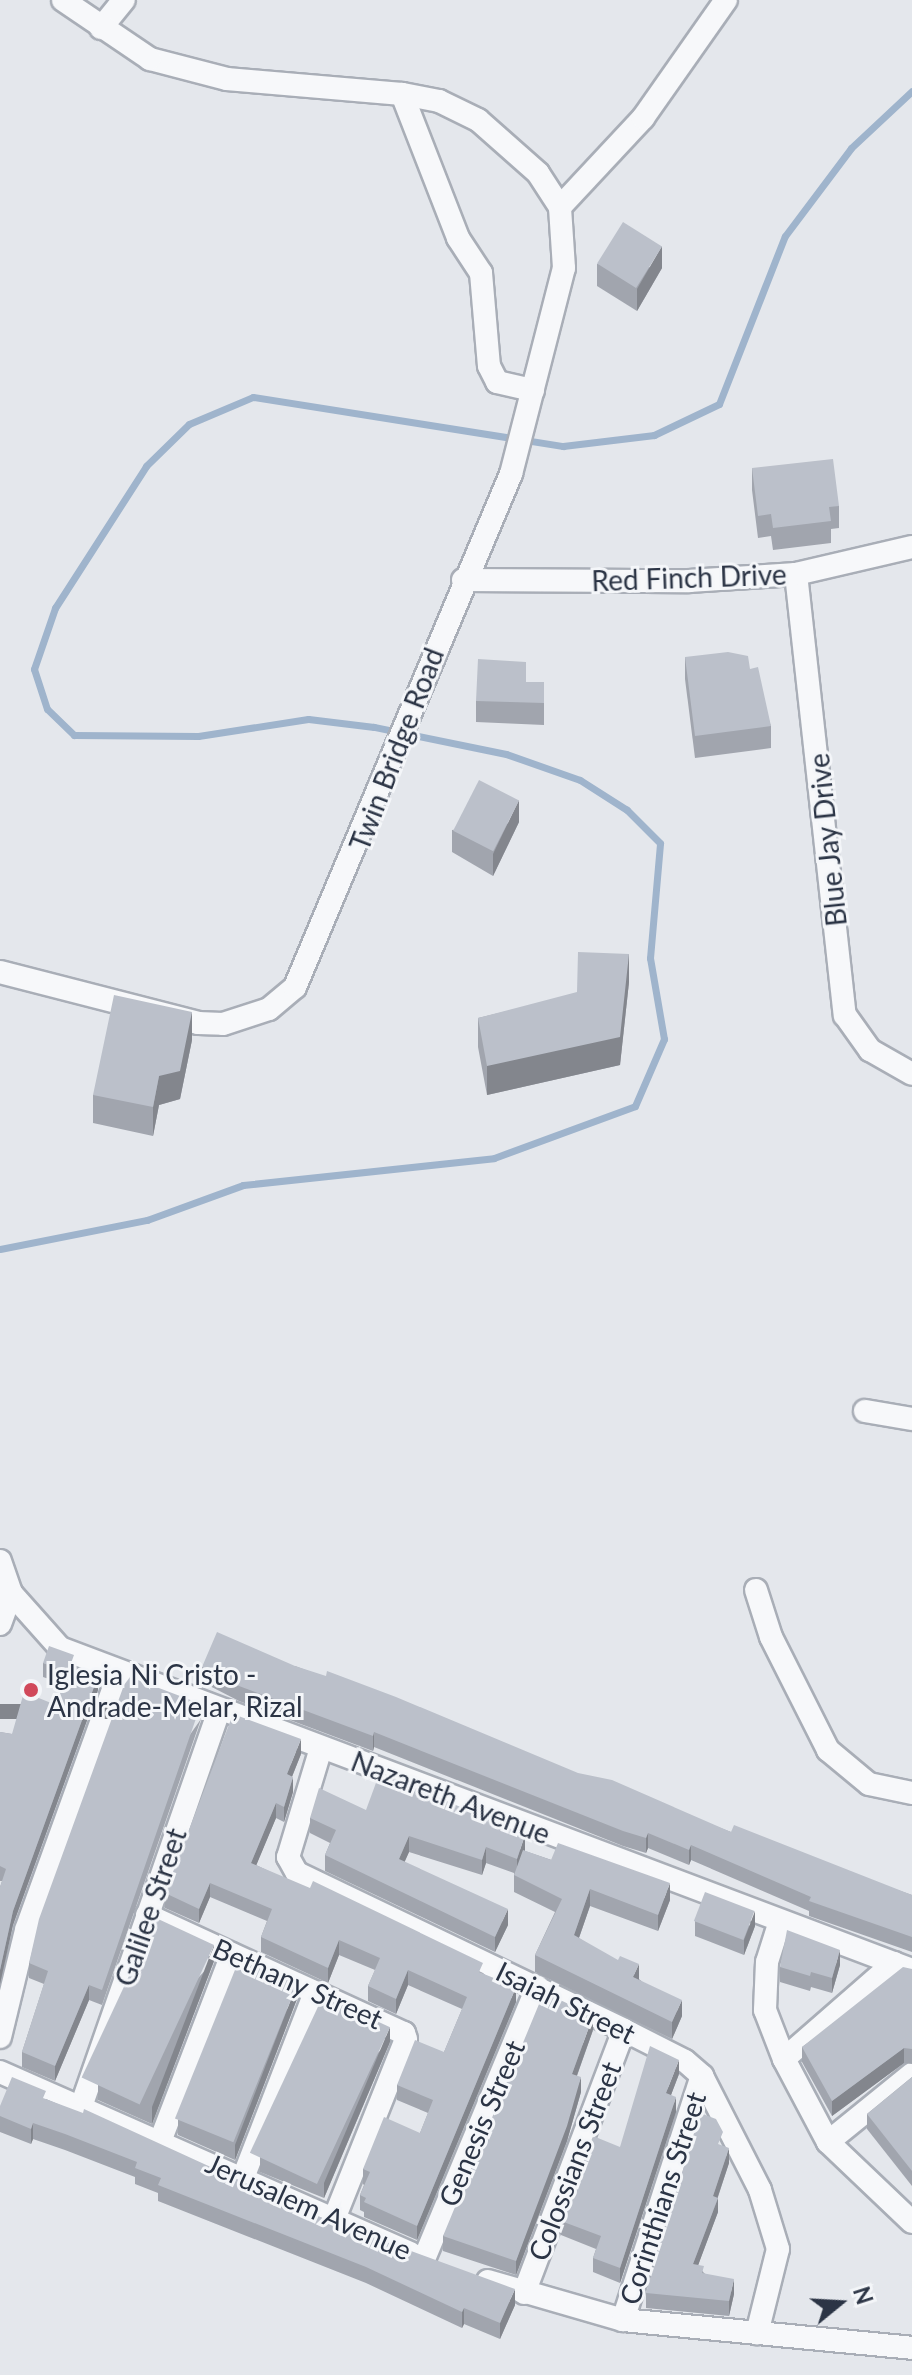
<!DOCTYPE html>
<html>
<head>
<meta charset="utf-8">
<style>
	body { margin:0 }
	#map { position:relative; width:912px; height:2375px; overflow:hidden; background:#e4e7ec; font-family:Lato,sans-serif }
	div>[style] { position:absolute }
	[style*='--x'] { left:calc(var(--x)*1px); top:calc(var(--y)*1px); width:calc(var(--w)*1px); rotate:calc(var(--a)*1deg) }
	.stream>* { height:7px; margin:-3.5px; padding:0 3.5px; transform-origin:3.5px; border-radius:3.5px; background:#9fb4cc }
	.roads { filter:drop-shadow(2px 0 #a9aeb7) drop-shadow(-2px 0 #a9aeb7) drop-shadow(0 2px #a9aeb7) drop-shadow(0 -2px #a9aeb7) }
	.minor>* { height:22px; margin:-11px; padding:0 11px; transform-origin:11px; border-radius:11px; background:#f7f8fa }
	.wall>* { inset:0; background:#a1a5ae }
	.shaded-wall>* { inset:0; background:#83868d; transform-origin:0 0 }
	.building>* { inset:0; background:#bbc0ca; transform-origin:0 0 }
	.dots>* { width:22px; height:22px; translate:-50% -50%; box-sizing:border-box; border:4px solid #f4f6f9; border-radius:50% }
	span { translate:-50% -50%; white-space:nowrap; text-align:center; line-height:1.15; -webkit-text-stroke:6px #f4f6f9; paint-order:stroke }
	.street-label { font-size:28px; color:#2b3445 }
	.poi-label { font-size:28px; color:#2b3445 }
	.left { translate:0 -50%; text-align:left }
	.north { position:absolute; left:800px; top:2263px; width:80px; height:80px; -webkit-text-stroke:6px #f4f6f9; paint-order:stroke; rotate:72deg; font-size:22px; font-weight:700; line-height:32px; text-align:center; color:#2b3445 }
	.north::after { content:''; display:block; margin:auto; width:28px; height:36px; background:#2b3445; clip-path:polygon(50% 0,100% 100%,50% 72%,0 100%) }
</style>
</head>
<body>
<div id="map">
	<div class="stream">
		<div style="--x:0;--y:1249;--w:150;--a:-11.2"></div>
		<div style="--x:147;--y:1220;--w:102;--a:-20"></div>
		<div style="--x:243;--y:1185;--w:252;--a:-6.1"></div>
		<div style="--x:494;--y:1158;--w:150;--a:-20.2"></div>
		<div style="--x:635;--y:1106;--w:73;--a:-66.6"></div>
		<div style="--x:664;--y:1039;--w:82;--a:-99.8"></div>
		<div style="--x:650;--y:958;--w:115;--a:-85"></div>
		<div style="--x:660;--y:843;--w:47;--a:-135"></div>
		<div style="--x:627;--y:810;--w:56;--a:-147.4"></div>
		<div style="--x:580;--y:780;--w:78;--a:-160.6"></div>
		<div style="--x:506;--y:754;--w:135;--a:-168.4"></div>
		<div style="--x:374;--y:727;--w:66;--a:-173.1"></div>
		<div style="--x:308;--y:719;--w:111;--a:171.2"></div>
		<div style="--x:198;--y:736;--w:124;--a:-179.5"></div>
		<div style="--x:74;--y:735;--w:37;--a:-136"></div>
		<div style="--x:47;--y:709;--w:42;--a:-108"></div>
		<div style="--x:34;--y:669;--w:65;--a:-71"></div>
		<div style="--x:55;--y:608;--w:169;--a:-57.3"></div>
		<div style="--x:146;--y:466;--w:60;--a:-44.3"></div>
		<div style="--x:189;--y:424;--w:69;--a:-22.9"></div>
		<div style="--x:253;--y:397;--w:314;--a:9"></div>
		<div style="--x:563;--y:446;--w:92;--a:-6.9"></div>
		<div style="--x:654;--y:435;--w:72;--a:-25.5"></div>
		<div style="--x:719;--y:404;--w:180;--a:-68.6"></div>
		<div style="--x:785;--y:236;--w:110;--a:-53.1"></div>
		<div style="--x:851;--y:148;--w:83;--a:-43.1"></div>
	</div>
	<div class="roads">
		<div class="minor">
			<div style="--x:101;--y:28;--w:36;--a:-51"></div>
			<div style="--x:402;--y:94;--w:155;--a:68.7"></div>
			<div style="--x:458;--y:238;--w:42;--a:56.7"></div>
			<div style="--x:481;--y:273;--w:93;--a:85.1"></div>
			<div style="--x:489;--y:366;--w:18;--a:63"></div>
			<div style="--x:497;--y:382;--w:37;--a:13"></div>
			<div style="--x:560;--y:207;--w:122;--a:-47"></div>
			<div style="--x:643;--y:118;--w:144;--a:-54.9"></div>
			<div style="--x:796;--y:574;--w:444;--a:83.7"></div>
			<div style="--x:845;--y:1015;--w:43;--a:54.5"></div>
			<div style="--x:870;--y:1050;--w:48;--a:29.7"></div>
			<div style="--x:463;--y:580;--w:226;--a:0.3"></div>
			<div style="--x:689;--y:581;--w:107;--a:-3.7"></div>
			<div style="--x:796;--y:574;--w:119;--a:-13.1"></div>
			<div style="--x:0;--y:972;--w:204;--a:14.4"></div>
			<div style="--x:198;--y:1023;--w:25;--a:2"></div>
			<div style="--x:223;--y:1024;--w:48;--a:-18.1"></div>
			<div style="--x:269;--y:1009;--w:34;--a:-40"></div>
			<div style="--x:295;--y:987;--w:557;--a:-67.17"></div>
			<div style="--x:511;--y:474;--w:213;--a:-75.6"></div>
			<div style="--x:564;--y:268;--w:61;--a:-93.8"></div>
			<div style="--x:560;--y:207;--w:40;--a:-122.9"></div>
			<div style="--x:538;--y:173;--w:80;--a:-138.5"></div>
			<div style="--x:478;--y:120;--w:43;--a:-154"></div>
			<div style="--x:439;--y:101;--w:38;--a:-169"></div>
			<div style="--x:402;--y:94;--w:176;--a:-175.1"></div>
			<div style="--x:227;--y:79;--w:80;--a:-165.4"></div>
			<div style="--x:150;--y:59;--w:105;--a:-145.9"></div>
			<div style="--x:865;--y:1411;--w:48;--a:9.7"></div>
			<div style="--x:0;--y:1561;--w:34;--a:71"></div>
			<div style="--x:11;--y:1593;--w:74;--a:48.3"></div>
			<div style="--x:60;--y:1648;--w:911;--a:20.7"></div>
			<div style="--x:756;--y:1590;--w:49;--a:72.3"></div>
			<div style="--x:771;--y:1637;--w:127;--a:63.2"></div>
			<div style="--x:828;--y:1750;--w:53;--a:39.7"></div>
			<div style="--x:869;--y:1784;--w:44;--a:11.8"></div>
			<div style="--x:0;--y:1624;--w:33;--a:-70"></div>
			<div style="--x:321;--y:1748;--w:114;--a:106.8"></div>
			<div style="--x:288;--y:1857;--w:18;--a:61"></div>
			<div style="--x:297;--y:1873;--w:363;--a:25.6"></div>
			<div style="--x:624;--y:2030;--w:68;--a:26.9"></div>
			<div style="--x:685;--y:2061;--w:23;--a:41"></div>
			<div style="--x:702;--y:2076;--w:128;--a:63"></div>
			<div style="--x:760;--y:2190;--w:62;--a:73"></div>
			<div style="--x:778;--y:2249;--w:87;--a:104"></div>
			<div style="--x:147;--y:1915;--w:283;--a:24.7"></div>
			<div style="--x:404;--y:2033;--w:6;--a:72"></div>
			<div style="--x:406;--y:2039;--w:194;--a:111.8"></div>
			<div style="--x:780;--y:1921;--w:43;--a:107.6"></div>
			<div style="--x:767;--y:1962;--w:48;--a:92.4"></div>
			<div style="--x:765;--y:2010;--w:53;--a:68.8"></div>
			<div style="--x:894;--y:1963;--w:146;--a:138.9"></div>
			<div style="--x:784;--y:2059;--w:94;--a:62.1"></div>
			<div style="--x:828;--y:2142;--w:116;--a:43.6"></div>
			<div style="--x:0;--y:2037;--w:110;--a:-76.3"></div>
			<div style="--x:26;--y:1930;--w:273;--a:-70.1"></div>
			<div style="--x:0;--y:2072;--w:449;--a:23.8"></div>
			<div style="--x:82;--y:2104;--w:417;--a:-70.8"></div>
			<div style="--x:161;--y:2139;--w:198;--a:-69"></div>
			<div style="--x:828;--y:2142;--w:108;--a:-39"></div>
			<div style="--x:243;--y:2178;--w:199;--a:-68.8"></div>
			<div style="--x:424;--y:2259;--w:295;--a:-67.4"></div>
			<div style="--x:488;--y:2281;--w:141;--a:16.1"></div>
			<div style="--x:623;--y:2320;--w:290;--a:5.5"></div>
			<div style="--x:524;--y:2293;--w:281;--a:-69.2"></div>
			<div style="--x:623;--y:2320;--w:256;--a:-72.1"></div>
		</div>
	</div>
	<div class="wall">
		<div style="clip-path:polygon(597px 264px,662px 268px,637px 311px,597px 286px)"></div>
		<div style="clip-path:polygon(752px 468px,839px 506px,839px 528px,831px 529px,831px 543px,773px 550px,771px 536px,758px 538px,752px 490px)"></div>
		<div style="clip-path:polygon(685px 657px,750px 669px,771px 726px,771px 748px,695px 758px,685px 679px)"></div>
		<div style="clip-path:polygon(526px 682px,544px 682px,544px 725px,476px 722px,476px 701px)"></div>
		<div style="clip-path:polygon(519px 822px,493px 876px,452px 852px,452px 830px)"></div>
		<div style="clip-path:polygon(629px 982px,620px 1065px,487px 1095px,478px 1047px,478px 1018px)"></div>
		<div style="clip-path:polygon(192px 1040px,180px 1099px,159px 1105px,153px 1136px,93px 1123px,93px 1095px)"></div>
		<div style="clip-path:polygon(43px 1663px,74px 1667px,98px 1690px,13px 1925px,0 1984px,0 1887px,2px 1881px,0 1881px,0 1732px,12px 1734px,56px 1705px,64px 1684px,43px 1677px)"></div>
		<div style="clip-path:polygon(295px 1666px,731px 1832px,912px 1895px,912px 1952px,809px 1916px,809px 1911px,691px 1860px,689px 1865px,648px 1848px,646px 1853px,623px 1846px,374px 1747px,373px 1751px,239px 1701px,202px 1682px,202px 1667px)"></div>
		<div style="clip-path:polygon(201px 1719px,102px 2005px,89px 2000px,55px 2081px,22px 2067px,22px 2052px,44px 1984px,29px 1978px,29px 1963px)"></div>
		<div style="clip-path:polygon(301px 1754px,292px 1777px,293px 1792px,284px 1822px,276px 1818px,256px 1865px,483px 1973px,516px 2002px,417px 2240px,364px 2217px,364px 2212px,360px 2210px,360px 2195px,364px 2185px,363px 2184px,363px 2169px,420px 2133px,428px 2113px,397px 2100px,397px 2085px,444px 2052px,462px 2009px,408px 1985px,396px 2014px,368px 2001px,368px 1986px,375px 1970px,339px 1955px,328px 1983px,261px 1952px,261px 1937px,267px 1921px,210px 1897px,199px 1923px,165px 1908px,165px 1893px)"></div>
		<div style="clip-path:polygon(366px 1810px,525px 1851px,670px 1900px,658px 1931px,590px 1906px,579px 1938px,639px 1979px,682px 2016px,672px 2039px,535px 1972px,535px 1955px,555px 1912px,514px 1892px,514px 1873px,486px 1863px,482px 1875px,409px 1852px,404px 1862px,508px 1925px,495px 1952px,325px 1871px,325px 1855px,330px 1843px,310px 1833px,310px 1818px)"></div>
		<div style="clip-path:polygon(695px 1921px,755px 1926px,744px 1955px,695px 1936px)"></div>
		<div style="clip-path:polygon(214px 1961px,152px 2124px,98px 2100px,98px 2084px)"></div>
		<div style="clip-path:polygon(840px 1965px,832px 1993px,811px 1987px,810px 1991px,780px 1982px,780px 1967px)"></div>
		<div style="clip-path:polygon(912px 1969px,912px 2064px,904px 2063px,832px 2116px,802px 2062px,802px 2047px)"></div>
		<div style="clip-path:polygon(297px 1999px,235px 2160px,178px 2135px,178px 2120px)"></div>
		<div style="clip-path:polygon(593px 2030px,577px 2076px,581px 2092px,567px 2141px,516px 2275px,443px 2251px,443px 2236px)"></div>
		<div style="clip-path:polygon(390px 2042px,324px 2198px,260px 2172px,260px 2157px)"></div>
		<div style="clip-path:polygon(679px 2074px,671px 2095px,676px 2112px,620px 2283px,593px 2272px,593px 2258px,596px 2249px,561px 2235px,561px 2221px)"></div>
		<div style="clip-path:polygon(912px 2077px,912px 2186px,867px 2129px,867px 2114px)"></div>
		<div style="clip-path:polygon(46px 2099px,329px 2221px,515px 2305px,500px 2339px,464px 2324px,462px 2328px,366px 2283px,158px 2201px,158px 2193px,135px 2184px,135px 2177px,65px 2150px,33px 2139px,31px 2144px,0 2132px,0 2106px)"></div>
		<div style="clip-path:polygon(723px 2146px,729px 2163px,718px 2197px,718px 2212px,698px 2265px,704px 2273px,734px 2294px,729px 2316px,646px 2308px,646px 2293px)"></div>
	</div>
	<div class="shaded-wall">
		<div style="clip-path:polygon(662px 246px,662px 268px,637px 311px,637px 289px)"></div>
		<div style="clip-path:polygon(519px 800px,519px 822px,493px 876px,493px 854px)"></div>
		<div style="clip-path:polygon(629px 954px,629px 982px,620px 1065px,487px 1095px,487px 1066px)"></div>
		<div style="clip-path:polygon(192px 1012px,192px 1040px,180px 1099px,159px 1105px,153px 1136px,153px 1107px,159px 1076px)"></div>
		<div style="clip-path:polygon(98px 1676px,98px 1690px,13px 1925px,0 1984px,0 1970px,13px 1911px)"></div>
		<div style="left:201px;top:1704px;width:15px;height:303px;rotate:90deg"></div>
		<div style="clip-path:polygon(374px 1732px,374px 1747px,373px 1751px,373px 1736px)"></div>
		<div style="clip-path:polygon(301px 1739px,301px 1754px,287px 1789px,287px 1774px)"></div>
		<div style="clip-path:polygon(293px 1777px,293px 1792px,284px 1822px,284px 1807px)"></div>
		<div style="clip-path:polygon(276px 1803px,276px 1818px,251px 1878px,251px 1863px)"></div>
		<div style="clip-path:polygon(648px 1833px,648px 1848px,646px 1853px,646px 1838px)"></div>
		<div style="clip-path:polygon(525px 1835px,525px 1851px,517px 1874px,517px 1859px)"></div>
		<div style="clip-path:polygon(409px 1836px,409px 1852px,399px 1875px,399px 1859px)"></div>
		<div style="clip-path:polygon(691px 1845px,691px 1860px,689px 1865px,689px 1850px)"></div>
		<div style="clip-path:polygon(486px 1847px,486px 1863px,482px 1875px,482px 1860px)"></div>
		<div style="clip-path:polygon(210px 1883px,210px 1897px,199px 1923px,199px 1909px)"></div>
		<div style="clip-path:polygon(670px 1883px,670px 1900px,658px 1931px,658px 1915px)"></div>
		<div style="clip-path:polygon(590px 1889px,590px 1906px,574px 1952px,574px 1935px)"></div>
		<div style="clip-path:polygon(508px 1909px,508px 1925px,495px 1952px,495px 1937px)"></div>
		<div style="clip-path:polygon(755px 1911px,755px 1926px,744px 1955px,744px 1940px)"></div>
		<div style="clip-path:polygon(339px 1940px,339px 1955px,328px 1983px,328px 1968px)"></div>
		<div style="clip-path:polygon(214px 1945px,214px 1961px,152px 2124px,152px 2107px)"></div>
		<div style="clip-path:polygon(840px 1950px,840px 1965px,832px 1993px,832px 1978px)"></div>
		<div style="clip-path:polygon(639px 1964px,639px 1981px,633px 1977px)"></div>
		<div style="clip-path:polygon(408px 1970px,408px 1985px,396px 2014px,396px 1999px)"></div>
		<div style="clip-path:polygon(297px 1984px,297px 1999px,235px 2160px,235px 2145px)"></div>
		<div style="clip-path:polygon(89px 1985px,89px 2000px,55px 2081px,55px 2066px)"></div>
		<div style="clip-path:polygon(516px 1987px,516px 2002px,417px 2240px,417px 2226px)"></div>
		<div style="clip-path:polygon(682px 2000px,682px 2016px,672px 2039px,672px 2022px)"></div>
		<div style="clip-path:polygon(593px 2016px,593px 2030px,572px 2089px,572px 2074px)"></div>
		<div style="clip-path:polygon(390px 2027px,390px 2042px,324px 2198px,324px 2183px)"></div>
		<div style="clip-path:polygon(904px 2048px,904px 2063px,832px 2116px,832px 2101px)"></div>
		<div style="clip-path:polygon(679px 2060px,679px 2074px,666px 2108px,666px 2093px)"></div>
		<div style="clip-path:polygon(581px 2077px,581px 2092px,567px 2141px,516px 2275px,516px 2261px)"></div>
		<div style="clip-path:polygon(676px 2097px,676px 2112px,620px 2283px,620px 2268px)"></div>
		<div style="clip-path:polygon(33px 2123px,33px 2139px,31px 2144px,31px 2129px)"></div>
		<div style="clip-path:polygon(729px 2148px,729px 2163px,713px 2211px,713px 2196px)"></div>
		<div style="clip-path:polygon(718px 2198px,718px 2212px,693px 2279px,693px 2264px)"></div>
		<div style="clip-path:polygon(734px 2279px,734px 2294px,729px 2316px,729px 2301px)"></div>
		<div style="clip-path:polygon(515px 2289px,515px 2305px,500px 2339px,500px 2323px)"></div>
		<div style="clip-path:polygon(464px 2308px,464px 2324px,462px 2328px,462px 2312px)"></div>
	</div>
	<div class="building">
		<div style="left:623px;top:222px;width:46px;height:49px;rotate:32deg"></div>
		<div style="clip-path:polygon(833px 459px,839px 506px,829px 507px,831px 521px,773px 528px,771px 514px,758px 516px,752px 468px)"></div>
		<div style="clip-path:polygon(728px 652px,748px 656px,750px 669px,758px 667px,771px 726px,695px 736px,685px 657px)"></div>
		<div style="clip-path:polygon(478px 659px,526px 662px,526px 682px,544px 682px,544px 703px,476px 701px)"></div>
		<div style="left:479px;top:780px;width:45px;height:57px;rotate:27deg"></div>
		<div style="clip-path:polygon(578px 952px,629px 954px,620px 1037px,487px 1066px,478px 1018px,577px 992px)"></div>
		<div style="clip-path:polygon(114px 995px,192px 1012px,180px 1071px,159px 1076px,153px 1107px,93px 1095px)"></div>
		<div style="clip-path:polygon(217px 1632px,295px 1666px,326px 1676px,327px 1671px,396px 1697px,578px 1773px,612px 1780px,731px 1832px,734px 1825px,912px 1895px,912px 1937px,809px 1901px,811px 1897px,691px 1845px,689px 1850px,648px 1833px,646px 1838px,623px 1831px,374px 1732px,373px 1736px,239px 1686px,202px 1667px)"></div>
		<div style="clip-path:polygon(49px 1646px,74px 1655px,70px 1666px,98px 1676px,13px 1911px,0 1970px,0 1887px,6px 1869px,0 1866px,0 1732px,12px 1734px,24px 1692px,56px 1705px,68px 1672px,43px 1663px)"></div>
		<div style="clip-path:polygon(130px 1677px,201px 1704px,102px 1990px,89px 1985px,55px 2066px,22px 2052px,48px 1971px,29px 1963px,39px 1919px,124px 1685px)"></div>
		<div style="clip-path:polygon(233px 1714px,301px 1739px,287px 1774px,293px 1777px,284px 1807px,276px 1803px,251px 1863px,310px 1888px,313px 1881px,483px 1963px,479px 1972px,516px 1987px,417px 2226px,364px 2202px,366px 2198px,360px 2195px,370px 2172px,363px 2169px,384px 2117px,420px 2133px,433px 2100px,397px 2085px,415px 2040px,444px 2052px,467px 1997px,408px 1970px,396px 1999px,368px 1986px,380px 1958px,339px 1940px,328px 1968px,261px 1937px,272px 1909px,210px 1883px,199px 1909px,165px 1893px)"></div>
		<div style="clip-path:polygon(380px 1772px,525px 1835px,517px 1859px,486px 1847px,482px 1860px,409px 1836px,399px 1859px,508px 1909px,495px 1937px,325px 1855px,336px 1830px,310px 1818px,319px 1788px,366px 1810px)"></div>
		<div style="clip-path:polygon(558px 1843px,670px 1883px,658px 1915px,590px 1889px,574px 1935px,618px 1960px,620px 1956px,639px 1964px,633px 1977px,682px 2000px,672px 2022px,535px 1955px,562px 1899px,514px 1875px,523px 1850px,551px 1860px)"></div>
		<div style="left:705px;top:1892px;width:53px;height:31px;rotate:21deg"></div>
		<div style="left:156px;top:1918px;width:64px;height:176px;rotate:25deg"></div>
		<div style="clip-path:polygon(787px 1930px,840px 1950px,832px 1978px,811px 1972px,810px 1976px,780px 1967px)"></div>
		<div style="left:239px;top:1960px;width:63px;height:171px;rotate:22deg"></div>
		<div style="clip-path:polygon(903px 1967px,912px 1969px,912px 2049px,904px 2048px,832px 2101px,802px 2047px)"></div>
		<div style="clip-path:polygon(544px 1992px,593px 2016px,572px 2074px,581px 2077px,567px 2126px,516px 2261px,443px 2236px)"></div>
		<div style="left:323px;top:1996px;width:74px;height:173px;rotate:25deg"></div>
		<div style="clip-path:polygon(650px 2046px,679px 2060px,666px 2093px,676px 2097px,620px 2268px,593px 2258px,601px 2236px,561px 2221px,593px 2136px,620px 2147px)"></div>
		<div style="clip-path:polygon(12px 2077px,46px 2091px,43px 2098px,83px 2113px,84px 2109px,329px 2221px,515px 2289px,500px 2323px,464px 2308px,462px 2312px,366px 2267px,158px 2185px,161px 2178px,135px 2168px,137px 2162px,65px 2134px,33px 2123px,31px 2129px,0 2116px,0 2106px)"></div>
		<div style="clip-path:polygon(912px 2077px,912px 2171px,867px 2114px)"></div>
		<div style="clip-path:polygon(700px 2113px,716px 2119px,723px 2132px,718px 2144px,729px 2148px,713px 2196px,718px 2198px,693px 2264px,704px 2266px,702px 2273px,734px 2279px,729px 2301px,646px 2293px)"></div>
	</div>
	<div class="dots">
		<div style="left:31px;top:1690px;background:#d1495b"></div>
	</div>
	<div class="street-label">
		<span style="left:689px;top:577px;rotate:-2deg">Red Finch Drive</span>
		<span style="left:396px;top:749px;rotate:-69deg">Twin Bridge Road</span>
		<span style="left:827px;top:840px;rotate:-96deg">Blue Jay Drive</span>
		<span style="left:451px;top:1797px;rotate:21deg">Nazareth Avenue</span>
		<span style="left:150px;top:1907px;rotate:-71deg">Galilee Street</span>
		<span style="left:298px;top:1983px;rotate:24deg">Bethany Street</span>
		<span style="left:566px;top:2002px;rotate:26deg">Isaiah Street</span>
		<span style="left:481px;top:2123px;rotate:-67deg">Genesis Street</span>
		<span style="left:574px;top:2161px;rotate:-69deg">Colossians Street</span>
		<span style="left:662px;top:2198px;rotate:-72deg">Corinthians Street</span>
		<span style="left:309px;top:2206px;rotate:24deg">Jerusalem Avenue</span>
	</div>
	<div class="poi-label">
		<span class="left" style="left:47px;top:1690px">Iglesia Ni Cristo -<br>Andrade-Melar, Rizal</span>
	</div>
	<div class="north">N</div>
</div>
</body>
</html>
